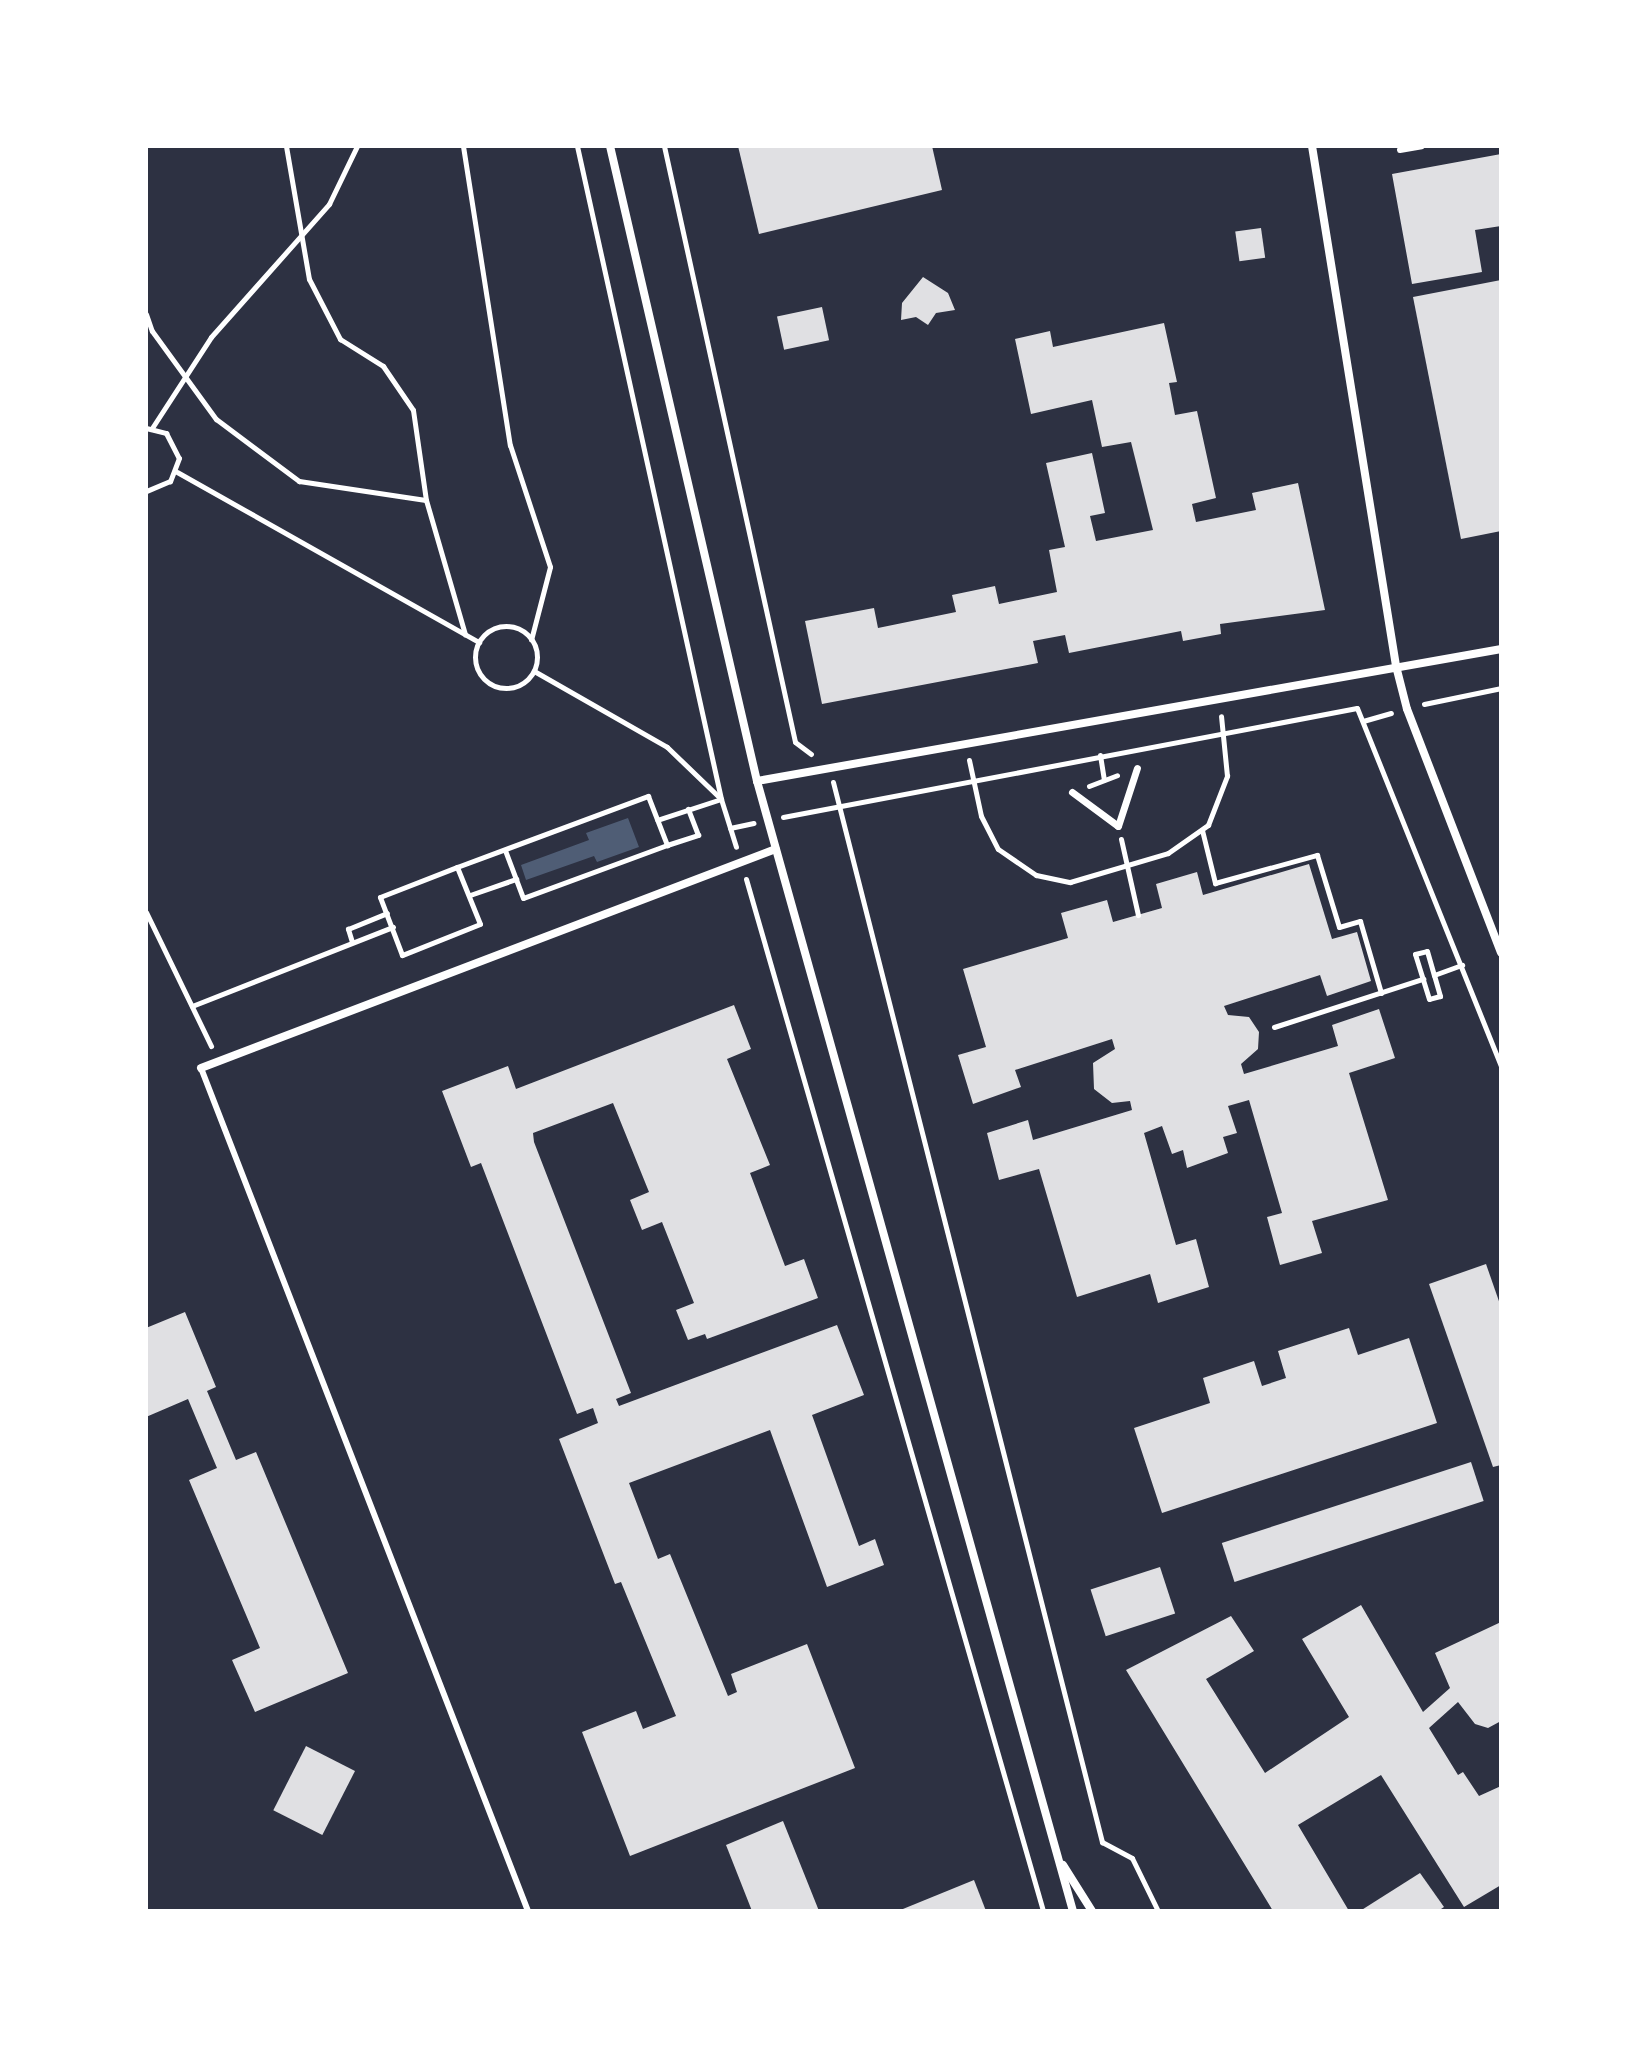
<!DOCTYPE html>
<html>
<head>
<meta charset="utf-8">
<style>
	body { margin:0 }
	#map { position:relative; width:1647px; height:2057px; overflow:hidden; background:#2d3142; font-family:"Playfair Display",serif }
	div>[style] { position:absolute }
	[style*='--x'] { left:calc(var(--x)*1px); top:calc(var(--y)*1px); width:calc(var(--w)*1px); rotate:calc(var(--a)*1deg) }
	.water>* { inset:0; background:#4f5d75 }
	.building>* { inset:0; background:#e0e0e3; transform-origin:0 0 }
	.path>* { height:5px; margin:-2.5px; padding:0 2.5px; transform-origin:2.5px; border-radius:2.5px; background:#fff }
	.path>.ring { margin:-2.5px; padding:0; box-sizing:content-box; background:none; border:5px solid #fff; border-radius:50% }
	.service>* { height:6px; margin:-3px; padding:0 3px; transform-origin:3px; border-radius:3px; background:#fff }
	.pedestrian>* { height:7px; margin:-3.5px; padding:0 3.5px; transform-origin:3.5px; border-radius:3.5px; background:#fff }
	.minor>* { height:8px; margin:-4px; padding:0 4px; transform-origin:4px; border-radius:4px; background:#fff }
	span { translate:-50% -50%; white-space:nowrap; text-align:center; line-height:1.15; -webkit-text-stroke:8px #fff; paint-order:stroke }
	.frame { position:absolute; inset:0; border:148px solid #fff; pointer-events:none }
</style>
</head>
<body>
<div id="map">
	<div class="water">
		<div style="clip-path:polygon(628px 818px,639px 847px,597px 862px,594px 856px,526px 880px,521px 865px,589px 840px,586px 833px)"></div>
	</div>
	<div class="building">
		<div style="clip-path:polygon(738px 146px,932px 146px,942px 190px,759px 234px)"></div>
		<div style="clip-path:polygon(1501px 154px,1501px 226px,1475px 230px,1482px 272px,1412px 284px,1392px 174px)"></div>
		<div style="left:1261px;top:228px;width:30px;height:26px;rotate:82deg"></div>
		<div style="clip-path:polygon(923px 277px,948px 293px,955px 310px,936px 313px,928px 325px,916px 317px,901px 320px,902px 303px)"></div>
		<div style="clip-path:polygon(1501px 280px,1501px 531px,1461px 539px,1413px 297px)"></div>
		<div style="left:822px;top:307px;width:34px;height:46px;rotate:78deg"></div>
		<div style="clip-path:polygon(1164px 323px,1177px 382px,1169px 383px,1175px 415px,1197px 411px,1216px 498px,1192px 504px,1196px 522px,1256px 510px,1252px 493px,1298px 483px,1325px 610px,1220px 624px,1221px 634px,1183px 641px,1181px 631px,1069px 653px,1065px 635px,1033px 641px,1038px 663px,822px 704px,805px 621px,874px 608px,878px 628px,956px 612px,952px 595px,995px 586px,999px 604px,1057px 592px,1049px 550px,1065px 547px,1046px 463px,1092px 453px,1105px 513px,1090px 516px,1096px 541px,1153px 530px,1131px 442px,1102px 447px,1092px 400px,1031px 414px,1015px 339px,1050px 331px,1053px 347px)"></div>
		<div style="clip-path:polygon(1309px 864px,1332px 939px,1357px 932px,1371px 981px,1327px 996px,1320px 975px,1224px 1006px,1228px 1015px,1249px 1017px,1259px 1032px,1258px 1049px,1241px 1064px,1244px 1074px,1338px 1046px,1332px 1025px,1379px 1009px,1395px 1058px,1349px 1073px,1388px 1200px,1312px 1221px,1322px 1253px,1280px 1265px,1267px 1217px,1282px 1213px,1249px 1100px,1228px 1106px,1237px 1133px,1223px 1137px,1228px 1153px,1187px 1168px,1183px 1150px,1172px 1154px,1162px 1126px,1144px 1133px,1176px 1245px,1196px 1239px,1209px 1287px,1158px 1303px,1150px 1274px,1077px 1297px,1039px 1169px,999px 1180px,987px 1133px,1028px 1120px,1033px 1140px,1132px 1110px,1130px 1101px,1112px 1103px,1094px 1089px,1093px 1063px,1115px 1049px,1112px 1039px,1015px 1070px,1021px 1087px,973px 1104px,958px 1055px,986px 1047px,963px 969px,1068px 938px,1061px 913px,1107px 900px,1113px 922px,1162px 908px,1156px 884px,1197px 872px,1203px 895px)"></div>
		<div style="clip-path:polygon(734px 1005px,751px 1049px,727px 1059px,770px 1165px,750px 1173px,785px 1266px,804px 1259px,818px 1298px,707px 1339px,705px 1334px,688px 1340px,676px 1310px,694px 1303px,662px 1222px,642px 1230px,630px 1200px,649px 1192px,613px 1103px,533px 1133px,534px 1142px,631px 1393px,616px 1399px,619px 1406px,837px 1325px,864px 1395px,812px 1415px,859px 1546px,875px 1539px,884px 1565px,827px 1587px,770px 1430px,629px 1483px,658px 1559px,670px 1554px,728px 1696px,737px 1692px,731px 1674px,807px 1644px,855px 1768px,630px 1856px,582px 1732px,636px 1711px,643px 1729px,676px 1716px,621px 1582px,615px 1584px,559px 1439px,598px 1423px,593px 1408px,577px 1414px,481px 1163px,471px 1167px,442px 1091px,508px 1066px,516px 1089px)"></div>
		<div style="clip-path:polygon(1486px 1264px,1501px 1307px,1501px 1465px,1493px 1467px,1429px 1284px)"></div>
		<div style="clip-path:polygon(185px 1312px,216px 1387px,207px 1391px,236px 1460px,256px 1452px,348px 1673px,255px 1712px,232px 1660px,260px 1648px,189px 1480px,217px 1468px,188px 1399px,146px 1417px,146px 1328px)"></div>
		<div style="clip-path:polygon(1349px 1328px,1358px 1355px,1409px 1338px,1437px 1423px,1162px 1513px,1134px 1428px,1210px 1403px,1203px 1378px,1254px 1361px,1262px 1386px,1286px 1378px,1278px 1351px)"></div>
		<div style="left:1471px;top:1462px;width:41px;height:262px;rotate:72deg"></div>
		<div style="left:1160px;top:1567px;width:49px;height:73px;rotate:72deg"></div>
		<div style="clip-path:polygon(1361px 1605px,1423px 1712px,1450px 1688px,1435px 1653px,1501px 1622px,1501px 1721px,1488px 1728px,1475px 1724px,1458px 1702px,1429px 1728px,1458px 1775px,1463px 1772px,1479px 1796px,1501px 1786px,1501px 1885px,1464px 1907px,1381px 1775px,1298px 1825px,1349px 1911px,1273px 1911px,1126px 1670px,1231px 1616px,1254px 1651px,1206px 1679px,1265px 1773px,1349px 1717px,1302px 1639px)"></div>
		<div style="left:306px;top:1746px;width:55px;height:72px;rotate:27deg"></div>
		<div style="clip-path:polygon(783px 1821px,819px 1911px,752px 1911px,726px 1845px)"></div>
		<div style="clip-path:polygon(1420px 1873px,1444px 1907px,1438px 1911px,1360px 1911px)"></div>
		<div style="clip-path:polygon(974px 1880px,986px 1911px,898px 1911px)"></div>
	</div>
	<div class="path">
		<div style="--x:286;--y:146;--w:135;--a:80.2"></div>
		<div style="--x:309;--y:279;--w:68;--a:62.7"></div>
		<div style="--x:340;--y:339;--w:51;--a:32.1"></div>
		<div style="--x:383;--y:366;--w:53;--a:55.7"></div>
		<div style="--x:413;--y:410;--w:91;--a:81.8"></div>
		<div style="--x:426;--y:500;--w:140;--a:73.8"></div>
		<div style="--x:463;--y:146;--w:303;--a:81.1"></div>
		<div style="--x:510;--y:445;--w:128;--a:71.8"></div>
		<div style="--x:550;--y:567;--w:75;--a:104.6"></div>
		<div style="--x:577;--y:146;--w:669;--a:77.56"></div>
		<div style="--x:721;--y:799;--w:50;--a:72.6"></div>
		<div style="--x:664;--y:146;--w:610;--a:77.6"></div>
		<div style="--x:795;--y:742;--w:20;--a:37"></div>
		<div style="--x:146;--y:314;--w:18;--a:71"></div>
		<div style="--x:152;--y:331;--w:109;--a:54"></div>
		<div style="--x:216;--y:419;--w:104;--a:36.8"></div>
		<div style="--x:299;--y:481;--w:128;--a:8.5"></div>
		<div style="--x:146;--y:428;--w:21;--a:14"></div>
		<div style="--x:166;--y:433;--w:28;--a:63"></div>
		<div style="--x:179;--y:458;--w:25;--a:111"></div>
		<div style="--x:170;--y:481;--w:26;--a:157"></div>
		<div style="--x:152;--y:428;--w:108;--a:-57"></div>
		<div style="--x:211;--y:337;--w:178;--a:-48.4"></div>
		<div style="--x:329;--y:204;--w:64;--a:-64.2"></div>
		<div style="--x:177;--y:472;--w:347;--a:29.4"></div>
		<div class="ring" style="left:475px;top:626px;width:57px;height:57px"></div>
		<div style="--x:534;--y:671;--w:153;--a:29.7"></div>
		<div style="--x:667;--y:747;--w:75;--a:43.9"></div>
		<div style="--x:721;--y:799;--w:67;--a:161.8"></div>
		<div style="--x:1424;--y:704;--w:79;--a:-11.7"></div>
		<div style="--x:1363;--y:721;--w:29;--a:-16"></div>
		<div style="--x:1100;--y:755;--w:25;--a:81"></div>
		<div style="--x:969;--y:760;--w:57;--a:77.9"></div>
		<div style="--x:981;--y:816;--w:37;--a:63"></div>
		<div style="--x:998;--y:849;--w:46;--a:34.4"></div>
		<div style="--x:1036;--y:875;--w:35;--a:12"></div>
		<div style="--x:1070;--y:882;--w:102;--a:-16.5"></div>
		<div style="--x:1168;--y:853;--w:49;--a:-35"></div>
		<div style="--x:1208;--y:825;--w:53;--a:-68.8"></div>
		<div style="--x:1227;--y:776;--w:60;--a:-95.7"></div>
		<div style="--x:833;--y:782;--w:1094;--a:75.76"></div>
		<div style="--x:1102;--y:1842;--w:34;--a:28"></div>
		<div style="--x:1132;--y:1858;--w:59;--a:63.9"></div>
		<div style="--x:1089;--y:786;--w:30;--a:-21"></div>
		<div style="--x:783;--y:817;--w:584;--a:-10.75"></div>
		<div style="--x:1357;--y:708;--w:386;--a:68.1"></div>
		<div style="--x:730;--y:828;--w:24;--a:-12"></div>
		<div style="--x:1202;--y:830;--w:55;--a:76.2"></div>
		<div style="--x:1215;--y:883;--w:106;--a:-15.4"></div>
		<div style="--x:1317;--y:855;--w:75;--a:73"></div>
		<div style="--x:1339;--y:927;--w:22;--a:-16"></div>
		<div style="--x:1360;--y:921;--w:75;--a:73.7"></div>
		<div style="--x:1121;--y:839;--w:78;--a:77.4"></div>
		<div style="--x:667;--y:845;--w:33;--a:-18"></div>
		<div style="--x:698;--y:835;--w:28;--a:-111"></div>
		<div style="--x:457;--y:867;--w:204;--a:-20.4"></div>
		<div style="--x:648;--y:796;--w:53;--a:68.8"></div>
		<div style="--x:667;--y:845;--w:153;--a:159.8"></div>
		<div style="--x:523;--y:898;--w:51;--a:-110.6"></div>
		<div style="--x:457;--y:867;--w:61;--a:68"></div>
		<div style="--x:480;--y:924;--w:84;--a:158.3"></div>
		<div style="--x:402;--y:955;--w:62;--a:-110.8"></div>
		<div style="--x:380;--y:897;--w:83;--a:-21.3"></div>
		<div style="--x:746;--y:879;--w:1074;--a:73.94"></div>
		<div style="--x:470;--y:895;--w:49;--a:-19.2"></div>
		<div style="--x:146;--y:912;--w:149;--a:64.1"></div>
		<div style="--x:352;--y:942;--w:14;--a:-107"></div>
		<div style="--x:348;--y:929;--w:42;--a:-22.3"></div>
		<div style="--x:1434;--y:975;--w:22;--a:74"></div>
		<div style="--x:1440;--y:996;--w:11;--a:165"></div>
		<div style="--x:1429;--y:999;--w:47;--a:-107.3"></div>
		<div style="--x:1415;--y:954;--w:12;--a:-14"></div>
		<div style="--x:1427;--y:951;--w:25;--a:74"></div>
		<div style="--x:1434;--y:975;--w:30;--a:-20"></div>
		<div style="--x:192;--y:1006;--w:216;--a:-21.5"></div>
		<div style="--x:1274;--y:1027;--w:157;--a:-17.9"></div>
	</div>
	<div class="service">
		<div style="--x:1400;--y:150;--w:22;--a:-10"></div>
		<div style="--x:201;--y:1068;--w:904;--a:68.8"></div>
	</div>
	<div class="pedestrian">
		<div style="--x:1072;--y:792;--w:57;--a:36.5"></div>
		<div style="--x:1118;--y:826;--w:61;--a:-71.9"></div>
	</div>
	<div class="minor">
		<div style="--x:610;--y:146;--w:652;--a:76.97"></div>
		<div style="--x:757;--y:781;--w:1173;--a:74.38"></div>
		<div style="--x:1312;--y:146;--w:527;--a:80.82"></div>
		<div style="--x:1396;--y:666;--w:44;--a:75.7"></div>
		<div style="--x:1407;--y:709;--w:261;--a:68.9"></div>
		<div style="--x:757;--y:781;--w:756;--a:-10.06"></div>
		<div style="--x:201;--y:1068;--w:615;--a:-20.85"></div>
		<div style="--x:1063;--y:1865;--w:54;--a:57.8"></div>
	</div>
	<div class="frame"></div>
</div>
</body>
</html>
